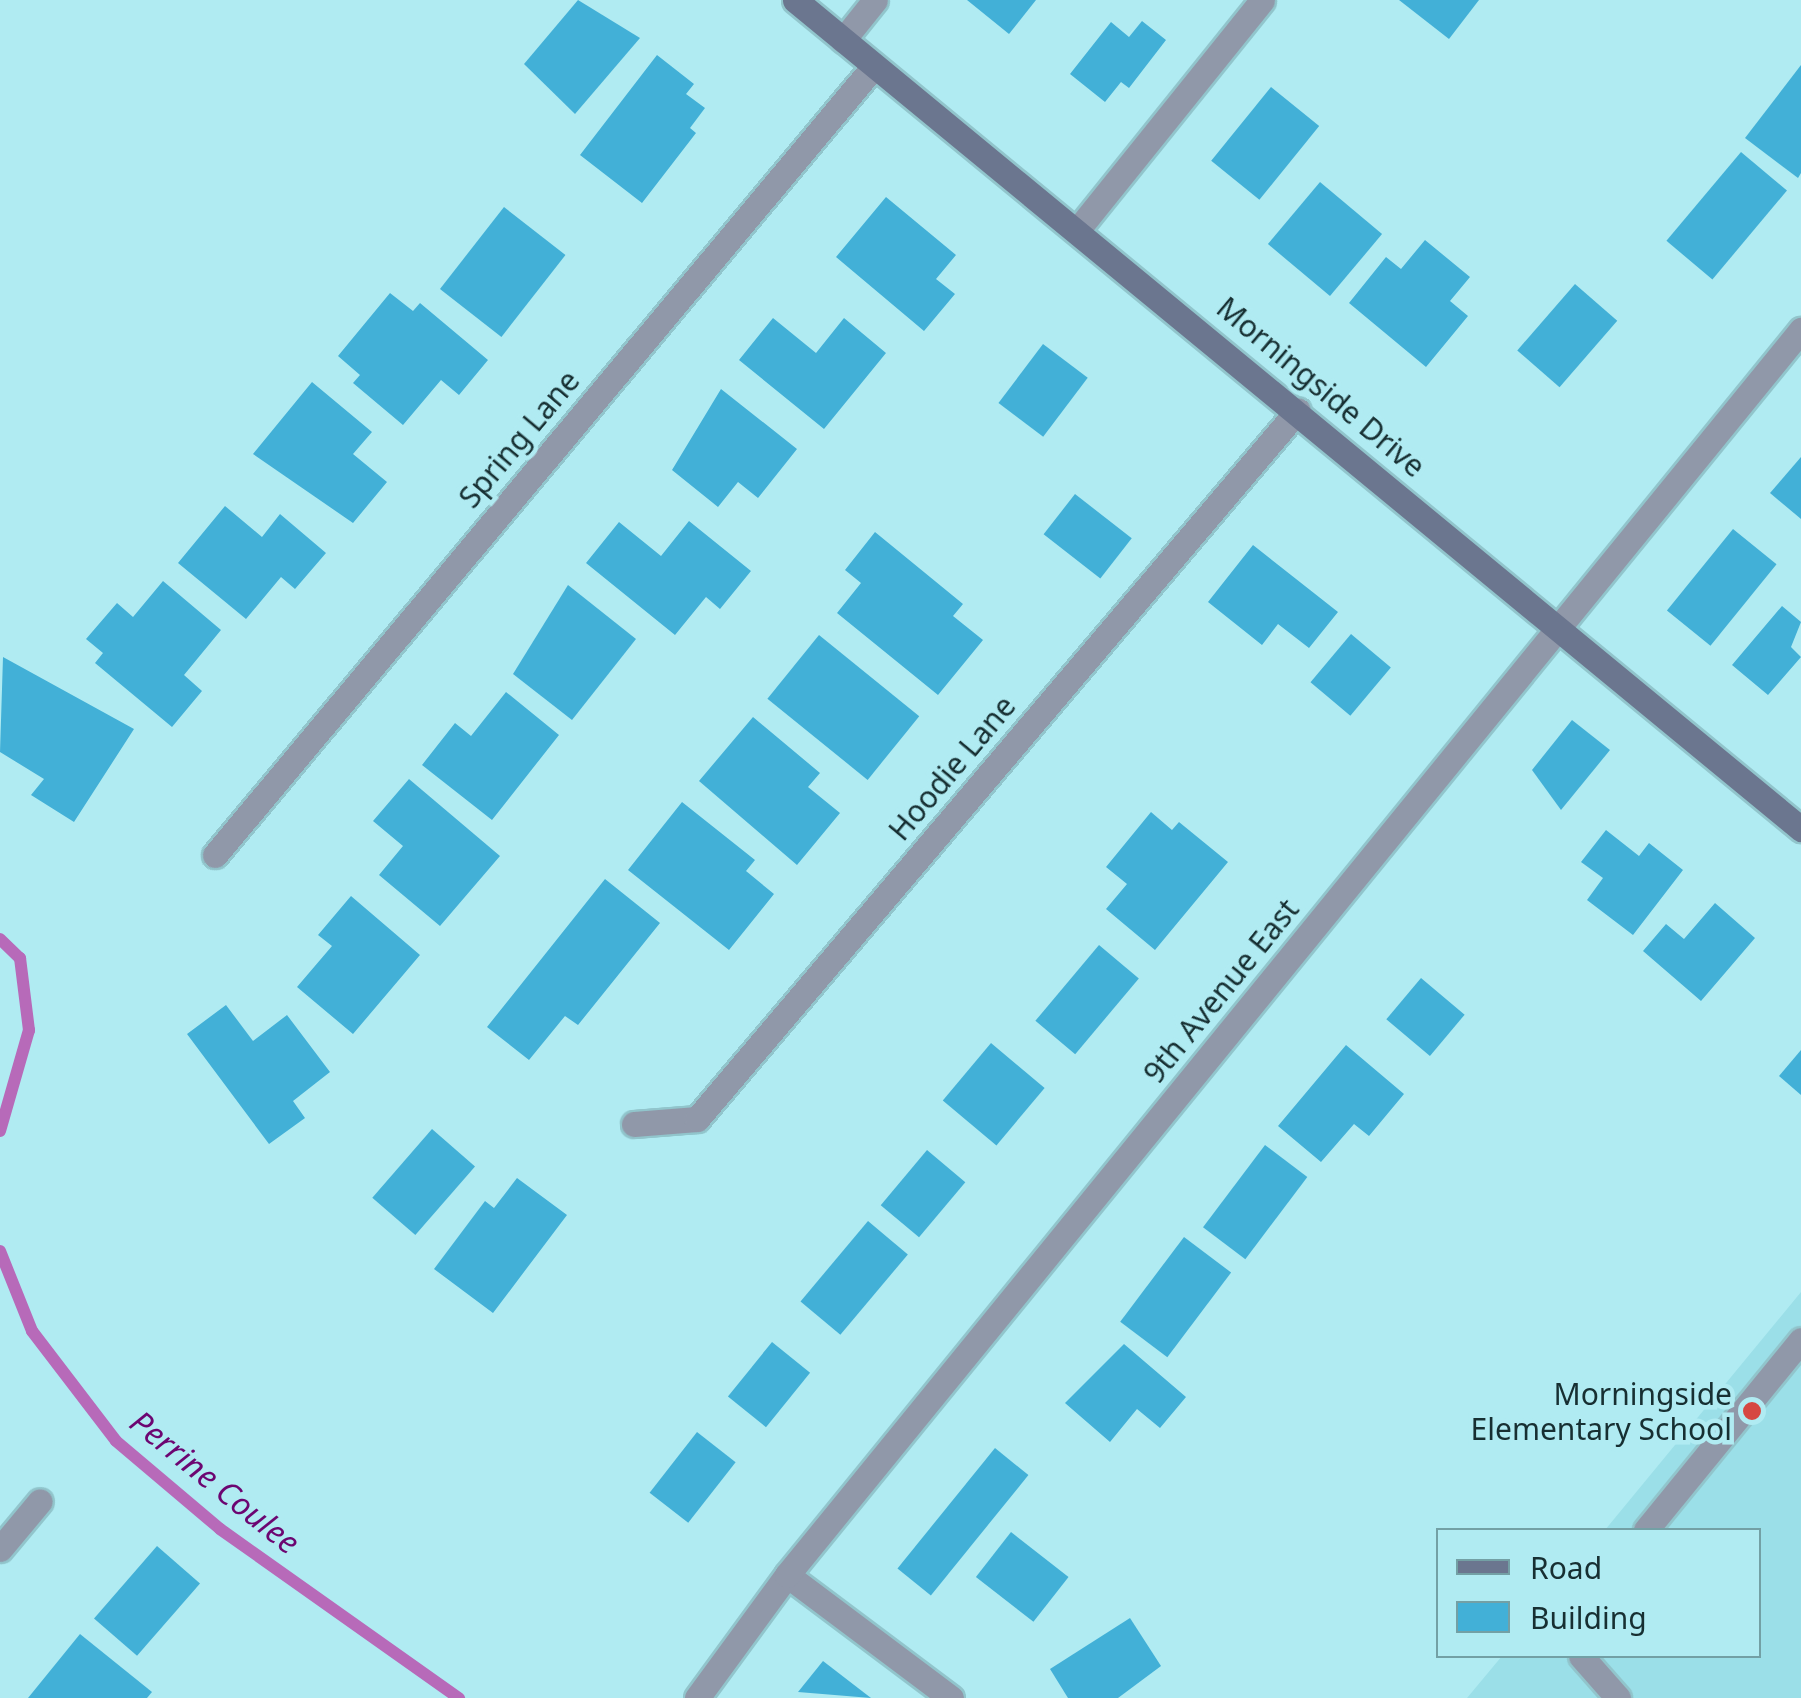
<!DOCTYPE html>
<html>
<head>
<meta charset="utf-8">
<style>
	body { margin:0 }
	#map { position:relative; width:1801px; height:1698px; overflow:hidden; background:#b0ebf2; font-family:"Noto Sans",sans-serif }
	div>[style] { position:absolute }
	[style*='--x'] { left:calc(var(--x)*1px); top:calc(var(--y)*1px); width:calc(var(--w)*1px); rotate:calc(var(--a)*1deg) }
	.built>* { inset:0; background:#9bdfe8 }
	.stream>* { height:12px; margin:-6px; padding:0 6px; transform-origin:6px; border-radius:6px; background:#b76ab9 }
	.building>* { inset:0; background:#42b0d7; transform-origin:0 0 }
	.roads { filter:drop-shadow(2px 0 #91c5cc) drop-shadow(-2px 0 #91c5cc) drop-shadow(0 2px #91c5cc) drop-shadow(0 -2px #91c5cc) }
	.lane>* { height:25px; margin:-12.5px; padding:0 12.5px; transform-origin:12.5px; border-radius:12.5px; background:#9098a9 }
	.street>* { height:25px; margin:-12.5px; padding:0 12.5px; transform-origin:12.5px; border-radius:12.5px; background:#9098a9 }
	.secondary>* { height:25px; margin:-12.5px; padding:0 12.5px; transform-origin:12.5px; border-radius:12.5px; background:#6b768f }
	.dots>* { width:28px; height:28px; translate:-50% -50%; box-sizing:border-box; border:5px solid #b0ebf2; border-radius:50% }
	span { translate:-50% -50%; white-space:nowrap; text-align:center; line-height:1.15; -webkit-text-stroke:9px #b0ebf2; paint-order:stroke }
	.street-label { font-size:30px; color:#172f32 }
	.poi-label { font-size:30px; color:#172f32 }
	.right { translate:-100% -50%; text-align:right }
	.water-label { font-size:32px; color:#6c0571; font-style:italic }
	.legend { position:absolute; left:1436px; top:1528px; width:325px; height:130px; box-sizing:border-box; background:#b0ebf2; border:2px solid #73a0a5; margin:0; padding:12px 18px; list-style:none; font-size:30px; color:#172f32 }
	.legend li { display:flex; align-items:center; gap:20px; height:50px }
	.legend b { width:50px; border:2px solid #73a0a5 }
</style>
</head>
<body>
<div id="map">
	<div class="built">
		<div style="clip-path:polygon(1801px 1292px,1801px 1698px,1467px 1698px,1502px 1656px,1758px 1656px,1758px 1530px,1605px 1530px)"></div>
	</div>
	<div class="stream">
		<div style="--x:0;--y:939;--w:28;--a:44"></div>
		<div style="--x:20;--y:958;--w:73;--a:82.9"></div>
		<div style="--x:29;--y:1030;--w:105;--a:106"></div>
		<div style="--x:0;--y:1251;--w:86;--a:68.2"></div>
		<div style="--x:32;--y:1331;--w:138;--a:52.6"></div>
		<div style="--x:116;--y:1441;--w:136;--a:40.2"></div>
		<div style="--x:220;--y:1529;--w:293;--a:35.3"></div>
	</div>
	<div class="building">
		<div style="clip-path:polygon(578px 0,640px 38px,575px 114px,524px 64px)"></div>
		<div style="clip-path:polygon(967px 0,1036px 0,1009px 34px)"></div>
		<div style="clip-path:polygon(1399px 0,1479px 0,1449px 39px)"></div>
		<div style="clip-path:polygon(1142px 21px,1166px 40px,1129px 88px,1121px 82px,1105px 102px,1070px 74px,1111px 22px,1129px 37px)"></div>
		<div style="clip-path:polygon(657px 55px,694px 84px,686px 94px,705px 108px,690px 128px,696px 133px,642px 203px,580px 155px)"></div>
		<div style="clip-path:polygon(1801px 65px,1801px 173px,1798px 178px,1745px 138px)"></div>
		<div style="left:1271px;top:87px;width:62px;height:95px;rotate:39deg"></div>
		<div style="left:1741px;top:152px;width:60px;height:116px;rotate:40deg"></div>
		<div style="left:1320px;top:182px;width:81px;height:81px;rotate:40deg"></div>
		<div style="clip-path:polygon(886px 197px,956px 255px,936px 279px,955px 294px,924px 331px,836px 257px)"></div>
		<div style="left:504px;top:207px;width:78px;height:104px;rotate:38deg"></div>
		<div style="clip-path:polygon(1425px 240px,1470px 277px,1450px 301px,1468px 316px,1426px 367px,1349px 303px,1386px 257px,1401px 269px)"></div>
		<div style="left:1575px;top:284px;width:56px;height:88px;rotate:41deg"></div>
		<div style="clip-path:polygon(390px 293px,413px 311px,420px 303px,488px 360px,459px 395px,441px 380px,403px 425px,353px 383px,360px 375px,338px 356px)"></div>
		<div style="clip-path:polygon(773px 318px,816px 353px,844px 318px,886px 353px,824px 429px,739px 360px)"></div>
		<div style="left:1043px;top:344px;width:56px;height:74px;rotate:37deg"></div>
		<div style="clip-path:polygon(312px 382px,372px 432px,353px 454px,387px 482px,353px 523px,253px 454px)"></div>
		<div style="clip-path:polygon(721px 389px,797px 449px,758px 498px,738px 482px,718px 507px,672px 470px)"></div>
		<div style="clip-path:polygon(1801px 457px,1801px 519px,1770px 493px)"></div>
		<div style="left:1075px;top:494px;width:72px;height:51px;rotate:38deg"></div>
		<div style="clip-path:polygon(225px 506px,262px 537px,280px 514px,326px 553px,295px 589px,281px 577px,246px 619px,178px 563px)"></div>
		<div style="clip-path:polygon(689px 521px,751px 571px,720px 609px,706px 597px,675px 635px,586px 563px,619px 522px,661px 556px)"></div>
		<div style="left:1733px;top:529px;width:56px;height:105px;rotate:39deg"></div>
		<div style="clip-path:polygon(875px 532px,963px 604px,953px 616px,983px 640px,938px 695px,837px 613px,861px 583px,845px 570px)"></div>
		<div style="clip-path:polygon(1253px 545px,1338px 612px,1309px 648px,1278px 624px,1262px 645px,1208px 602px)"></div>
		<div style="clip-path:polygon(163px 581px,221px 630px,184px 675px,202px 691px,172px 727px,95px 663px,103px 653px,86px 639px,117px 603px,133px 617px)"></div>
		<div style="clip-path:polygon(568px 585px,636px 639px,572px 720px,513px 674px)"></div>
		<div style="clip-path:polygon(1782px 606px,1801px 622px,1791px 647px,1801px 657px,1768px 695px,1732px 665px)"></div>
		<div style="left:1351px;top:634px;width:52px;height:63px;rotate:40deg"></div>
		<div style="left:819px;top:635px;width:129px;height:82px;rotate:39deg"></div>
		<div style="clip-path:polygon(3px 657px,134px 729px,74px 822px,31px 795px,44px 779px,0 752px)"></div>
		<div style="clip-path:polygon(506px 692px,559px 735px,492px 820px,422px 765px,455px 723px,471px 736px)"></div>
		<div style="clip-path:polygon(753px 717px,820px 773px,808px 787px,840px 813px,797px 865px,699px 781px)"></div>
		<div style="clip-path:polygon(1572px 720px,1610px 750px,1561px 810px,1532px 770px)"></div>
		<div style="clip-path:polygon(409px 779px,500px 856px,440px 926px,379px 875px,403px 846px,373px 821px)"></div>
		<div style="clip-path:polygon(682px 802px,755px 860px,746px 871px,774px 894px,729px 950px,628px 870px)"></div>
		<div style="clip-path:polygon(1151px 812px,1172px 830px,1179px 822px,1228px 862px,1155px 950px,1106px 909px,1127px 884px,1106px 867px)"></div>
		<div style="clip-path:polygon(1606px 830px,1639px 856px,1649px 843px,1683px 870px,1633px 935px,1587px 900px,1603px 878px,1581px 862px)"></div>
		<div style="clip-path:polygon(605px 879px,660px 923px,578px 1025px,565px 1016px,529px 1060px,487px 1027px)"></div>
		<div style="clip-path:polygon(351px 896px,420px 955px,353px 1034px,297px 987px,332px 946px,318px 935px)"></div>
		<div style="clip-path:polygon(1715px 903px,1755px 938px,1701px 1001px,1643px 951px,1666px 924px,1684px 939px)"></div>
		<div style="left:1099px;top:945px;width:52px;height:99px;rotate:40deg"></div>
		<div style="left:1421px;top:978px;width:57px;height:54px;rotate:40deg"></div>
		<div style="clip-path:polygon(226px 1005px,253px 1041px,287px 1015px,330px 1072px,293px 1101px,305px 1118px,269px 1144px,187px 1034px)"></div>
		<div style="left:991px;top:1043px;width:70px;height:75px;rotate:40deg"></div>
		<div style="clip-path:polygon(1346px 1045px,1404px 1094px,1369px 1136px,1354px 1124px,1321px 1162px,1278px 1126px)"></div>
		<div style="clip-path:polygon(1801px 1050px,1801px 1095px,1779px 1076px)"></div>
		<div style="left:432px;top:1129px;width:57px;height:91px;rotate:41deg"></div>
		<div style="left:1265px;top:1145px;width:53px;height:103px;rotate:37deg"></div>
		<div style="left:927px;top:1150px;width:50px;height:72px;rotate:40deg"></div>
		<div style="clip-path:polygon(517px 1178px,567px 1215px,493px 1313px,434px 1269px,485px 1201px,494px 1208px)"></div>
		<div style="left:868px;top:1221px;width:52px;height:105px;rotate:40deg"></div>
		<div style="left:1184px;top:1237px;width:59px;height:106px;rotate:37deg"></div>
		<div style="left:772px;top:1342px;width:49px;height:70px;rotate:39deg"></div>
		<div style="clip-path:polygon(1124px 1344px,1186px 1397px,1160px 1428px,1137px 1409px,1110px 1442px,1065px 1403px)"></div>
		<div style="left:697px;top:1432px;width:49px;height:77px;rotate:38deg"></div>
		<div style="left:995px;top:1448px;width:43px;height:155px;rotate:39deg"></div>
		<div style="left:1011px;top:1532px;width:73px;height:57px;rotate:38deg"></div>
		<div style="left:157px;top:1546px;width:57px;height:96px;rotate:41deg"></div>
		<div style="clip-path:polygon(1130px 1618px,1161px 1666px,1118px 1698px,1068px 1698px,1050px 1669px)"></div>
		<div style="clip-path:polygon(80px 1634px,152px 1692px,147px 1698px,28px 1698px)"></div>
		<div style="clip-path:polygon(823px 1661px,871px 1698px,798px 1692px)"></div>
	</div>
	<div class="roads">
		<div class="lane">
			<div style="--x:843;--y:40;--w:51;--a:-51.3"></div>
			<div style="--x:1646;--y:1530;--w:245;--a:-50.8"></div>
			<div style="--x:1581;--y:1656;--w:56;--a:48.6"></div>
		</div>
		<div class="street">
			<div style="--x:1079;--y:228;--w:292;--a:-51.2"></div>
			<div style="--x:215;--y:855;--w:1028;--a:-50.13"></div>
			<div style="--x:634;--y:1124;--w:63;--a:-4.5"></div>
			<div style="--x:697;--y:1119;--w:929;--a:-49.71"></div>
			<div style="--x:0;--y:1549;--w:62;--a:-50.2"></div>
			<div style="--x:787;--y:1575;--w:205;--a:36.9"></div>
			<div style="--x:697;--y:1698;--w:152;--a:-53.8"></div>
			<div style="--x:787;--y:1575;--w:1606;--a:-50.84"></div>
		</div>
		<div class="secondary">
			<div style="--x:795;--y:0;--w:1304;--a:39.49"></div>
		</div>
	</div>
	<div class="dots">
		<div style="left:1752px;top:1411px;background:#d64742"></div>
	</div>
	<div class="street-label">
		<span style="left:1321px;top:387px;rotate:40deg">Morningside Drive</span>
		<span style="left:519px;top:439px;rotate:-50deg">Spring Lane</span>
		<span style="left:952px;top:768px;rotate:-50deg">Hoodie Lane</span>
		<span style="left:1221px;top:991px;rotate:-51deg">9th Avenue East</span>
	</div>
	<div class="poi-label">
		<span class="right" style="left:1732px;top:1411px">Morningside<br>Elementary School</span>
	</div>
	<div class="water-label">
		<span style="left:215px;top:1482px;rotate:39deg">Perrine Coulee</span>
	</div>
	<ul class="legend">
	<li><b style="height:12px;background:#6b768f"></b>Road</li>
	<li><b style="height:28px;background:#42b0d7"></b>Building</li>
	</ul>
</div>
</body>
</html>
